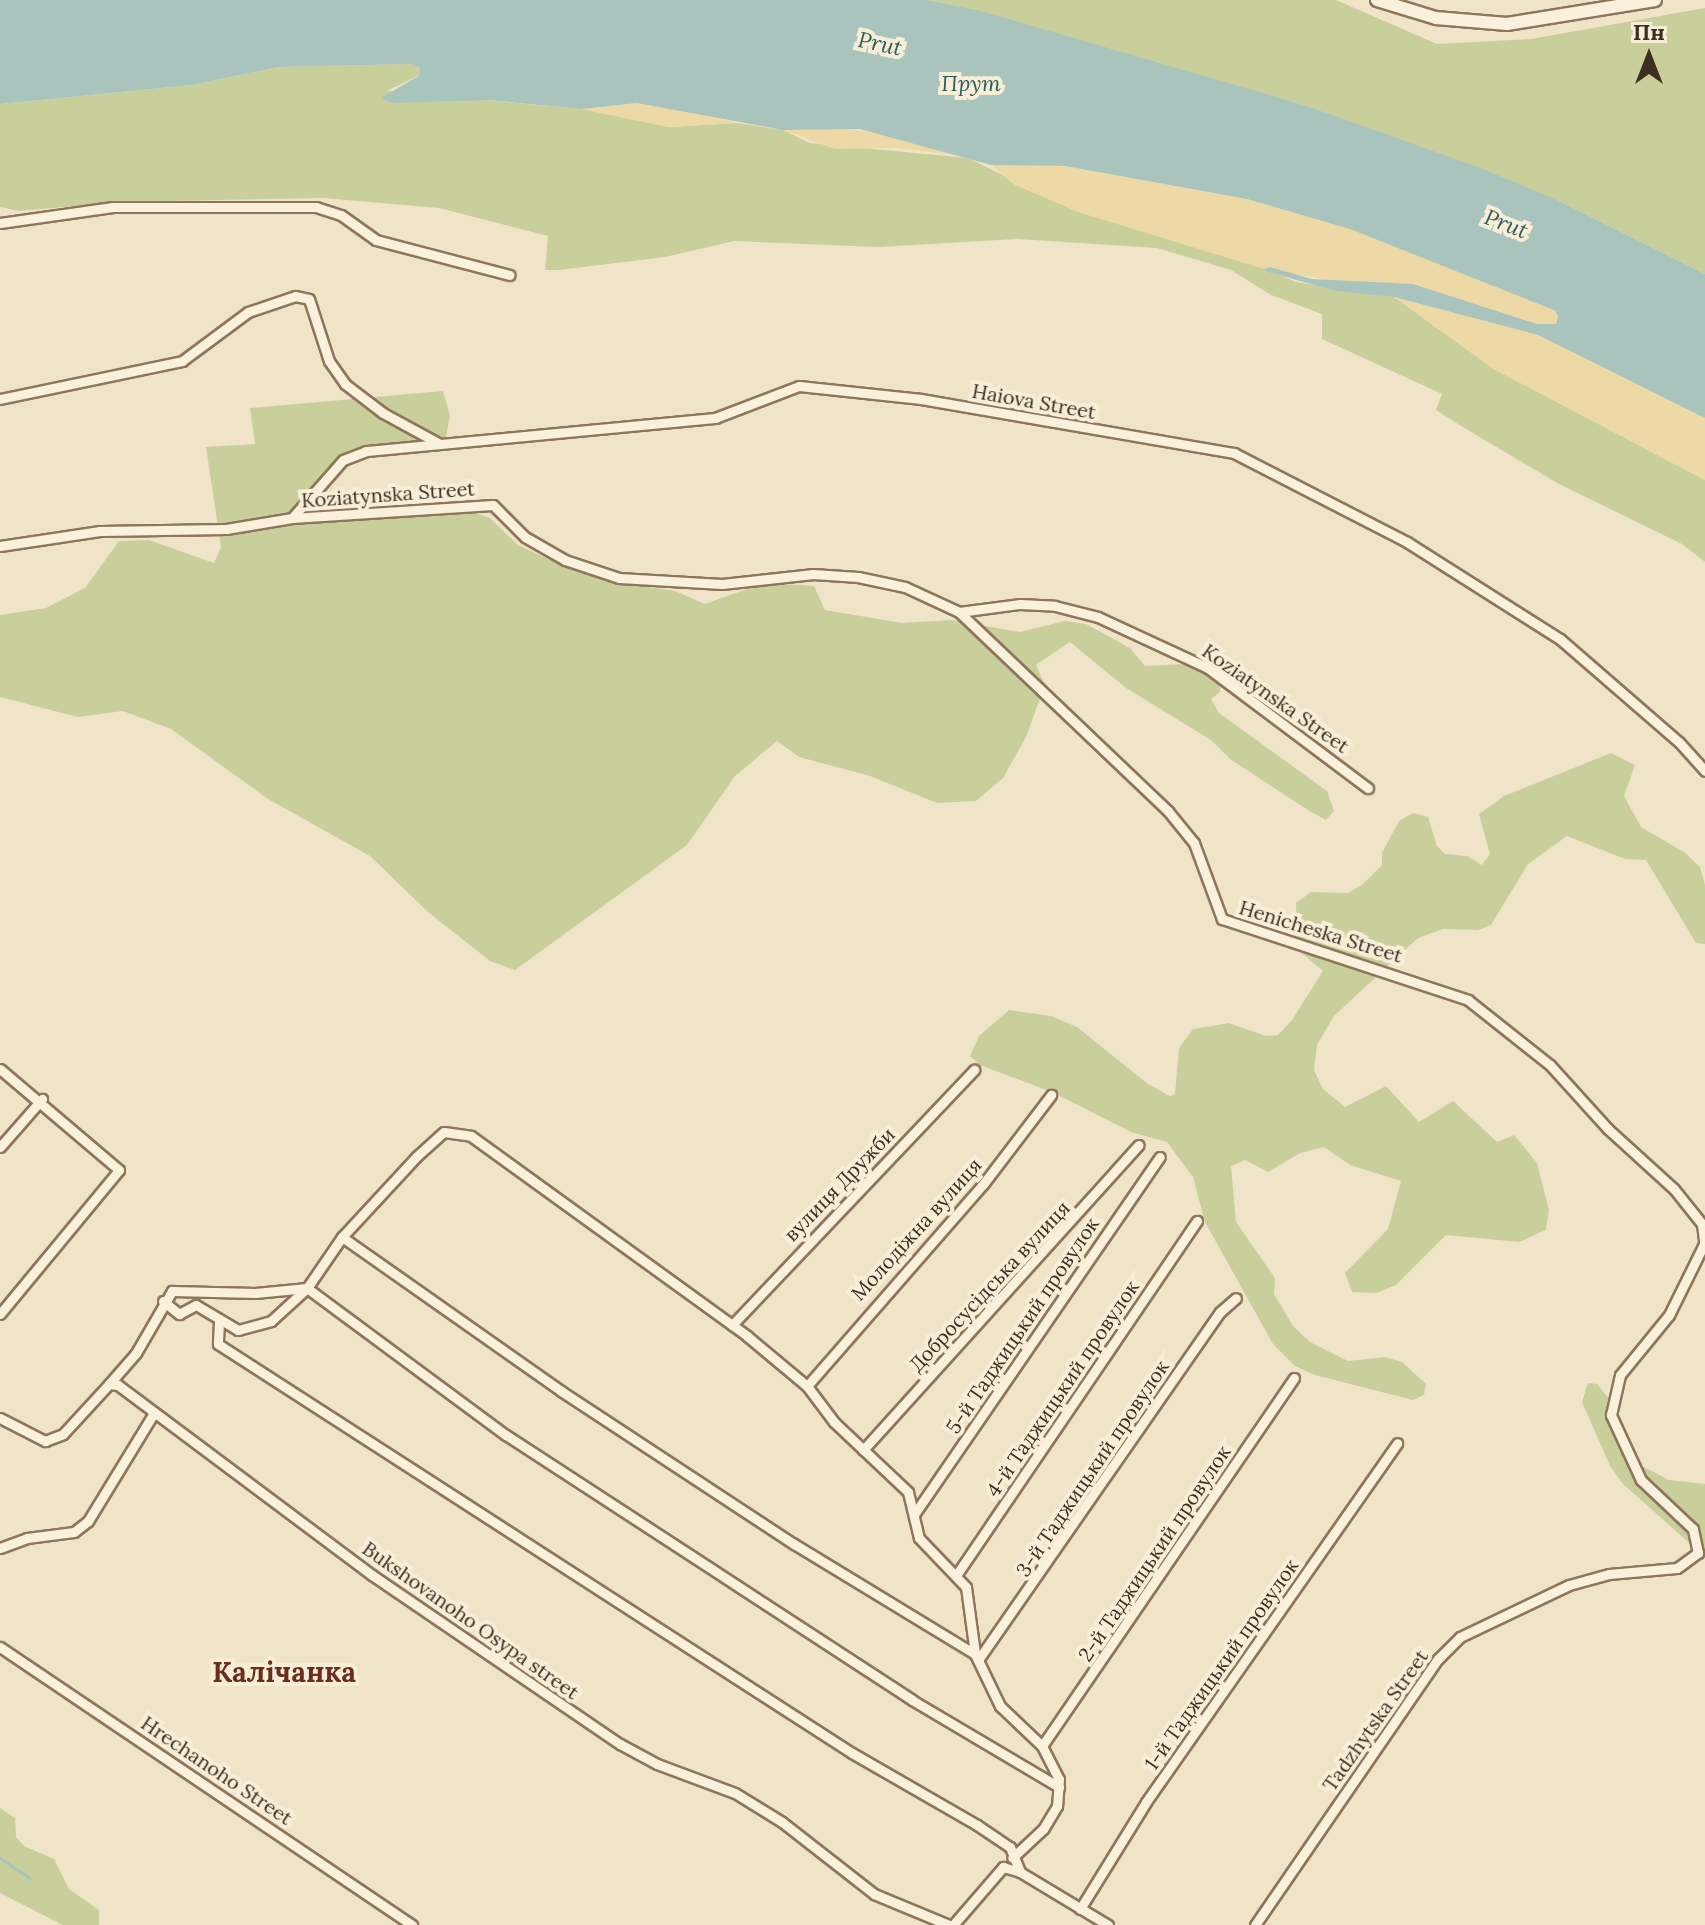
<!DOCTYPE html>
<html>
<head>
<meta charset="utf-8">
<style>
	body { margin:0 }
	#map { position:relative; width:1705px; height:1925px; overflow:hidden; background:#f0e4c8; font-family:Lora,serif }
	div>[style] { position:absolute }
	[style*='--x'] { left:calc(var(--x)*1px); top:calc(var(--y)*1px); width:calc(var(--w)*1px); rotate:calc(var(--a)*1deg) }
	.green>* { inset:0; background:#c9cf9b }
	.sand>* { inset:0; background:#ecd9a5 }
	.water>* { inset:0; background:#a9c4bc }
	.stream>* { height:3px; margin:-1.5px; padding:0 1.5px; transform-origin:1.5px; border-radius:1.5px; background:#a9c4bc }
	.roads { filter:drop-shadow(2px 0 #8d765c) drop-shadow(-2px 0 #8d765c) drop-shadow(0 2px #8d765c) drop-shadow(0 -2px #8d765c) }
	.minor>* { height:9px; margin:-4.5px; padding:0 4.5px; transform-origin:4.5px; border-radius:4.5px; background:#faf1dc }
	.tertiary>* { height:12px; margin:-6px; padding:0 6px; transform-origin:6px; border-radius:6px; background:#faf1dc }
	span { translate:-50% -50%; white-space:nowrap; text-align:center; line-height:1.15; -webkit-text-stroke:8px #f7eed8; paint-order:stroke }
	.street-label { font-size:20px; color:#3d2e20 }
	.water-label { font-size:22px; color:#2f5d5a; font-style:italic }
	.district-label { font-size:28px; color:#6b2e1e; font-weight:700 }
	.north { position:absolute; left:1609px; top:16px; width:80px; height:80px; -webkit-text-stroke:6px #f7eed8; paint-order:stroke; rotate:0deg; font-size:22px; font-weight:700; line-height:32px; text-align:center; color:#3d2e20 }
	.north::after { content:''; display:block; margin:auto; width:28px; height:36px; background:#3d2e20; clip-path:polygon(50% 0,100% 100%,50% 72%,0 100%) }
</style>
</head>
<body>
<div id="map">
	<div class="green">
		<div style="clip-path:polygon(926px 0,1336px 0,1437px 44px,1531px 39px,1705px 8px,1705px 274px,1557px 200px,1307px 106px)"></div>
		<div style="clip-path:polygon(411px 64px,419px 67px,420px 75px,387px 91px,582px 109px,669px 127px,737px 123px,783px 130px,810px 143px,968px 158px,1078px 212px,1230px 254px,1296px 282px,1394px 297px,1494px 369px,1705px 480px,1705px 562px,1682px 544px,1559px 484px,1461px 426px,1436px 410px,1442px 394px,1322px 339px,1322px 314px,1269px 294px,1231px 270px,1157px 248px,1017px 239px,879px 247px,734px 241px,665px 257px,559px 270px,545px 270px,548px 236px,439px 208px,323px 198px,120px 202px,19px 211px,0 207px,0 104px,192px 85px,279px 67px)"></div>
		<div style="clip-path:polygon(443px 391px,450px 416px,446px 437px,362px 446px,340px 456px,297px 508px,297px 522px,468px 510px,490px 518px,518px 545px,563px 566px,616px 582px,675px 591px,705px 604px,761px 584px,803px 585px,814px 586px,825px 610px,902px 623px,952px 620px,1020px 632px,1065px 621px,1086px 624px,1130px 648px,1145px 666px,1186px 664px,1220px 680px,1220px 692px,1211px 699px,1219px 713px,1327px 791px,1334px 811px,1326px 820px,1311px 812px,1230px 759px,1211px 740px,1126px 688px,1070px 642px,1036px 665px,1045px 685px,1026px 737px,1003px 778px,976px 801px,937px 803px,870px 776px,799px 757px,777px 741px,735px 776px,687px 845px,515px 970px,490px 961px,428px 912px,370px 856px,268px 799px,171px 729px,123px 711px,78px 717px,0 697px,0 615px,46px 608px,85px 588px,119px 541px,149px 540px,214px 563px,221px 547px,206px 447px,255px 444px,250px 408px)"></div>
		<div style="clip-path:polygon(1611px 753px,1635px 765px,1624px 796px,1641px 827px,1684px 852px,1700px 867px,1705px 885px,1705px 944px,1696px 943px,1646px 860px,1625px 859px,1567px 836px,1528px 864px,1491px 925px,1478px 930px,1443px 929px,1418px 938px,1334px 1016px,1317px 1045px,1314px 1070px,1323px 1089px,1345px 1107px,1386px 1086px,1419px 1122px,1453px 1101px,1497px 1142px,1514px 1135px,1537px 1163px,1549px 1210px,1546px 1230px,1519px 1242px,1446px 1235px,1396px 1285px,1377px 1293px,1352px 1292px,1345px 1273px,1388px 1229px,1401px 1181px,1350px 1165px,1324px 1147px,1300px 1153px,1268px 1172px,1245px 1160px,1231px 1166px,1236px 1222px,1275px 1278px,1274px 1294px,1293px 1326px,1310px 1342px,1348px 1361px,1385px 1357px,1402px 1362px,1426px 1384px,1424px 1395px,1413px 1400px,1315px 1375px,1295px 1366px,1273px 1344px,1205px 1222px,1193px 1177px,1167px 1142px,1131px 1132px,1054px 1093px,980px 1065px,970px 1056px,979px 1036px,1009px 1010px,1051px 1016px,1077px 1027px,1148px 1084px,1170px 1096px,1175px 1094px,1179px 1048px,1193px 1029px,1229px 1023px,1266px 1036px,1278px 1035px,1292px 1020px,1323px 971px,1297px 949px,1296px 903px,1311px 892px,1348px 893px,1362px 885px,1382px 865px,1382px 853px,1399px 821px,1413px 813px,1428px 817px,1437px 846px,1445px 854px,1467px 856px,1482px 865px,1490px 854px,1479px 814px,1504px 796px)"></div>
		<div style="clip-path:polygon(1588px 1383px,1597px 1384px,1614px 1405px,1623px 1439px,1642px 1466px,1669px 1480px,1705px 1484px,1705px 1557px,1623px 1484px,1610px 1466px,1582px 1402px)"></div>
		<div style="clip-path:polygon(0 1808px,15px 1818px,16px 1837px,24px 1846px,54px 1859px,69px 1889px,99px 1910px,99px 1925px,63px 1925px,0 1893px)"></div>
	</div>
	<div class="sand">
		<div style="clip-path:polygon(637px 103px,679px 109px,737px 123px,669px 127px,582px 109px)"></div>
		<div style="clip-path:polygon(823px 127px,894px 134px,951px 155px,897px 148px,835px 149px,783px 130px)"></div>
		<div style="clip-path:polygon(991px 165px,1065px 166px,1247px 199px,1350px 229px,1556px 311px,1558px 317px,1556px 324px,1537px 324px,1413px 284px,1341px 282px,1264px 269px,1078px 212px,1013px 184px)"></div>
		<div style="clip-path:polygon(1394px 297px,1538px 335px,1705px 418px,1705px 480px,1494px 369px)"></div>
	</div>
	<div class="water">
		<div style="clip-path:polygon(0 0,926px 0,981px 11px,1307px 106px,1483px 169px,1557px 200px,1705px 274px,1705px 418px,1538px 335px,1394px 297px,1336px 291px,1268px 272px,1264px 269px,1270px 267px,1312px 279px,1413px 284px,1537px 324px,1556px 324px,1558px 317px,1556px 311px,1350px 229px,1247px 199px,1065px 166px,991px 165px,860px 129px,783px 130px,637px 103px,582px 109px,488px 100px,391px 103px,381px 98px,420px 75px,419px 67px,411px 64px,279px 67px,192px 85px,0 104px)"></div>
	</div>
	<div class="stream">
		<div style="--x:0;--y:1858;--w:36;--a:34"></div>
	</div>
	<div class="roads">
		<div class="minor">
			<div style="--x:0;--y:223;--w:114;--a:-8.1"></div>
			<div style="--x:113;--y:207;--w:203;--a:0"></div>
			<div style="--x:316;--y:207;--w:26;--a:18"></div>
			<div style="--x:341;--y:215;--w:43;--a:35.5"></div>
			<div style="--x:376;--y:240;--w:138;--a:14.7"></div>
			<div style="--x:0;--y:399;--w:186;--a:-11.8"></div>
			<div style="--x:182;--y:361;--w:82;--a:-36.6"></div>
			<div style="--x:248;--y:312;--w:50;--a:-18.8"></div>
			<div style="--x:295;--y:296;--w:14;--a:12"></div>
			<div style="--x:309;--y:299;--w:65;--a:72.1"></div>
			<div style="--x:329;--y:361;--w:28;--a:55"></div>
			<div style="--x:345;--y:384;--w:48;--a:37.3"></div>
			<div style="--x:383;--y:413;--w:63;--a:28.6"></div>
			<div style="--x:292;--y:518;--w:77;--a:-48.7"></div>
			<div style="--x:343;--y:460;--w:25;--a:-21"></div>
			<div style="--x:366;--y:451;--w:351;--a:-5.4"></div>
			<div style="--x:715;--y:418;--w:90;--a:-20.9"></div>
			<div style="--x:799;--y:386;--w:123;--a:6.1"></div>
			<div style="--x:921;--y:399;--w:318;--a:9.8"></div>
			<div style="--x:1234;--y:453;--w:195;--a:27.2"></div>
			<div style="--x:1407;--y:542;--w:181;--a:32.4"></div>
			<div style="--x:1560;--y:639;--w:157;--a:40.9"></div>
			<div style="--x:1679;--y:742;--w:39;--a:48"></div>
			<div style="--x:0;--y:546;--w:101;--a:-8.5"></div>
			<div style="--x:100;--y:531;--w:126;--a:-0.9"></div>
			<div style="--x:226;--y:529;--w:67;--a:-9.5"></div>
			<div style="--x:292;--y:518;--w:201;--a:-3.7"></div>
			<div style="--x:493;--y:505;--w:45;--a:45"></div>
			<div style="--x:525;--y:537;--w:46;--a:29.9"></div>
			<div style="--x:565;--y:560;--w:57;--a:18.4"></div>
			<div style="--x:619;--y:578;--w:103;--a:3.3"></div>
			<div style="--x:722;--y:584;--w:92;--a:-6.3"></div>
			<div style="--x:813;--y:574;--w:45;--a:3.8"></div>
			<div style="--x:858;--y:577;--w:48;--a:12"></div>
			<div style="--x:905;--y:587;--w:60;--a:24.8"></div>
			<div style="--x:959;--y:612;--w:62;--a:-7.5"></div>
			<div style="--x:1020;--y:604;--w:35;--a:3"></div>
			<div style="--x:1055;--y:606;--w:44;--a:14.3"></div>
			<div style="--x:1098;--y:617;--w:121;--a:24.9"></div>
			<div style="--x:1208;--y:668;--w:200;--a:36.9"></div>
			<div style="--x:959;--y:612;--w:289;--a:43.6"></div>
			<div style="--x:1168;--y:811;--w:41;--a:50.9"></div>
			<div style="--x:1194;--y:843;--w:81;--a:69.8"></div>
			<div style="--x:1222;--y:919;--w:259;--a:18.2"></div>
			<div style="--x:1468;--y:1000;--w:105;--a:38.4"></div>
			<div style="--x:1550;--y:1065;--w:86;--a:47.8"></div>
			<div style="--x:1608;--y:1129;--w:89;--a:42.3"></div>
			<div style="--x:1674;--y:1189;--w:45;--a:51.3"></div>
			<div style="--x:1702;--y:1224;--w:24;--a:83"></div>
			<div style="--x:0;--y:1069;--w:156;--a:40.3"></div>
			<div style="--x:119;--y:1170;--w:187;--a:129.6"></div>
			<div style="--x:0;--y:1147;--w:64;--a:-48.8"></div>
			<div style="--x:342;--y:1237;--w:268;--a:35.1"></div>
			<div style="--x:561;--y:1391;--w:279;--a:33.3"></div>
			<div style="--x:794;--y:1544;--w:212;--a:31.3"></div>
			<div style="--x:163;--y:1301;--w:21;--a:39"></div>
			<div style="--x:179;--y:1314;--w:19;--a:-28"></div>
			<div style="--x:196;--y:1305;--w:49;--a:30.8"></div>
			<div style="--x:238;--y:1330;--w:34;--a:-15"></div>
			<div style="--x:271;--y:1321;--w:49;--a:-42.5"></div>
			<div style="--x:307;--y:1288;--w:247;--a:36.5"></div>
			<div style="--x:506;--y:1435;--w:485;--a:33.1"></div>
			<div style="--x:912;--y:1700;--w:171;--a:30.6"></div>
			<div style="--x:219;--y:1322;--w:22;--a:93"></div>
			<div style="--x:218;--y:1344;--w:754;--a:32.83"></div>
			<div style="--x:852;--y:1753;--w:144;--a:29.9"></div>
			<div style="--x:977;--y:1825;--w:40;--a:34"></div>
			<div style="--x:1010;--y:1847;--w:27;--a:68"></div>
			<div style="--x:732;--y:1325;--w:352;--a:-46.5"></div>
			<div style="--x:109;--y:1384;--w:41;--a:-48.9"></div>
			<div style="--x:136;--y:1353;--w:72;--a:-59.9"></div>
			<div style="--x:172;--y:1291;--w:83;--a:1.4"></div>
			<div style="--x:255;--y:1293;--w:52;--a:-5.5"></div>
			<div style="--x:307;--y:1288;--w:62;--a:-55.5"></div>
			<div style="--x:342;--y:1237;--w:110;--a:-47.2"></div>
			<div style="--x:417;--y:1156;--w:36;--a:-42"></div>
			<div style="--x:444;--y:1132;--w:27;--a:8"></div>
			<div style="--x:471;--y:1136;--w:341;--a:35.9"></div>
			<div style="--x:747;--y:1336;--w:78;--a:39.8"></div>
			<div style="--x:807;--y:1386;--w:45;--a:53.1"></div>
			<div style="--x:834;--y:1422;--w:102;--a:43.4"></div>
			<div style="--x:908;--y:1492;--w:47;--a:76.6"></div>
			<div style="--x:919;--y:1538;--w:68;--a:46.2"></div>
			<div style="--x:966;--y:1587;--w:68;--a:82.3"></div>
			<div style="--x:975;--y:1654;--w:58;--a:64.3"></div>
			<div style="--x:1000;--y:1706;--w:58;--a:43.6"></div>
			<div style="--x:1042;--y:1746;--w:37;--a:63"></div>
			<div style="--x:1059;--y:1779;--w:27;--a:94"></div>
			<div style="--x:1057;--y:1806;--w:27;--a:121"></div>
			<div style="--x:1043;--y:1829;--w:42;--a:136.9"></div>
			<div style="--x:807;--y:1386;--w:269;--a:-48.9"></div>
			<div style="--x:984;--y:1183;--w:111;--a:-52.7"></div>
			<div style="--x:0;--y:1418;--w:51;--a:27.1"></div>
			<div style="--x:45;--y:1441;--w:19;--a:-21"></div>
			<div style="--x:63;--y:1434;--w:68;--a:-47.4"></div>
			<div style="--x:109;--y:1384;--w:9;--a:6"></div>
			<div style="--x:118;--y:1385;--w:317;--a:36.8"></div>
			<div style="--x:372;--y:1575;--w:300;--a:34.3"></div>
			<div style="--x:620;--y:1744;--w:42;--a:28.4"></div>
			<div style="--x:657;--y:1764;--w:83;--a:20.4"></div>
			<div style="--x:735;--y:1793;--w:55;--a:31.7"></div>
			<div style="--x:782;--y:1822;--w:117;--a:38"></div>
			<div style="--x:874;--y:1894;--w:81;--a:22.5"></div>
			<div style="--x:863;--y:1450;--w:411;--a:-47.9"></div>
			<div style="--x:915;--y:1513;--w:432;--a:-55.5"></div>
			<div style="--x:0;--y:1548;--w:29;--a:-20"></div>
			<div style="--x:27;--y:1538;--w:47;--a:-7.3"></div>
			<div style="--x:74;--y:1532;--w:18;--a:-38"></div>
			<div style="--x:88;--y:1521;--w:127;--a:-58.6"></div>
			<div style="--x:957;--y:1574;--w:427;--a:-55.8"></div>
			<div style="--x:0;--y:1647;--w:497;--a:34"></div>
			<div style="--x:978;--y:1660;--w:424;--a:-55.2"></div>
			<div style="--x:1220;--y:1312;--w:21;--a:-41"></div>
			<div style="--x:1042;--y:1746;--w:446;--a:-55.6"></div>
			<div style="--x:1080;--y:1909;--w:126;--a:-58.3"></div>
			<div style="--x:1146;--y:1802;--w:438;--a:-55"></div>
			<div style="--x:953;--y:1925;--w:77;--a:-49.2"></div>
			<div style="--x:1003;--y:1867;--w:18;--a:16"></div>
			<div style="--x:1020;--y:1872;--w:103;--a:31.1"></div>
			<div style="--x:1255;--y:1925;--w:323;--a:-55.5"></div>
			<div style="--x:1438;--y:1659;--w:31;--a:-45"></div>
			<div style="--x:1460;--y:1637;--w:121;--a:-25.5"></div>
			<div style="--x:1569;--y:1585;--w:41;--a:-15.4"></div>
			<div style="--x:1609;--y:1574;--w:68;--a:-5"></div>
			<div style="--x:1677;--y:1568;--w:26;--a:-36"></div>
			<div style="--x:1698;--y:1553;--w:25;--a:-102"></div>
			<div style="--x:1693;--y:1529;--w:71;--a:-136.7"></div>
			<div style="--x:1641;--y:1480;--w:72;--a:-114.8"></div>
			<div style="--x:1611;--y:1415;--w:41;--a:-77.3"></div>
			<div style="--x:1620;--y:1375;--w:77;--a:-50.8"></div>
			<div style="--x:1669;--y:1315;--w:81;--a:-63.7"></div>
		</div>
		<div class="tertiary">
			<div style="--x:1377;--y:0;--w:62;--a:17"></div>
			<div style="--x:1436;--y:18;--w:71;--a:4.8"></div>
			<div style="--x:1507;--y:24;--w:150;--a:-9.2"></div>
		</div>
	</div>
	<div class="street-label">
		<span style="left:1034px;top:401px;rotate:10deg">Haiova Street</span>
		<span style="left:388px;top:494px;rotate:-4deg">Koziatynska Street</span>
		<span style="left:1276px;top:698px;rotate:35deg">Koziatynska Street</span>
		<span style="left:1321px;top:931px;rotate:17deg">Henicheska Street</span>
		<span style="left:839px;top:1184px;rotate:-46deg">вулиця Дружби</span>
		<span style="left:916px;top:1229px;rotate:-48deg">Молодіжна вулиця</span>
		<span style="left:989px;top:1286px;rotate:-47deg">Добросусідська вулиця</span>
		<span style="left:1022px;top:1325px;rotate:-56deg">5-й Таджицький провулок</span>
		<span style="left:1062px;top:1388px;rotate:-56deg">4-й Таджицький провулок</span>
		<span style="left:1092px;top:1468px;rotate:-56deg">3-й Таджицький провулок</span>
		<span style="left:1154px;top:1553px;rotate:-56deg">2-й Таджицький провулок</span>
		<span style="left:471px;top:1620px;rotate:35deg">Bukshovanoho Osypa street</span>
		<span style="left:1221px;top:1664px;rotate:-55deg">1-й Таджицький провулок</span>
		<span style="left:1375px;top:1720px;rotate:-55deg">Tadzhytska Street</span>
		<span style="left:217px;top:1770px;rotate:34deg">Hrechanoho Street</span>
	</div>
	<div class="water-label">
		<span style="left:880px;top:44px;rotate:12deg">Prut</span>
		<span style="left:971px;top:84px">Прут</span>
		<span style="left:1506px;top:224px;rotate:21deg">Prut</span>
	</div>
	<div class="district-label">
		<span style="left:284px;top:1672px">Калічанка</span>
	</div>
	<div class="north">Пн</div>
</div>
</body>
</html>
